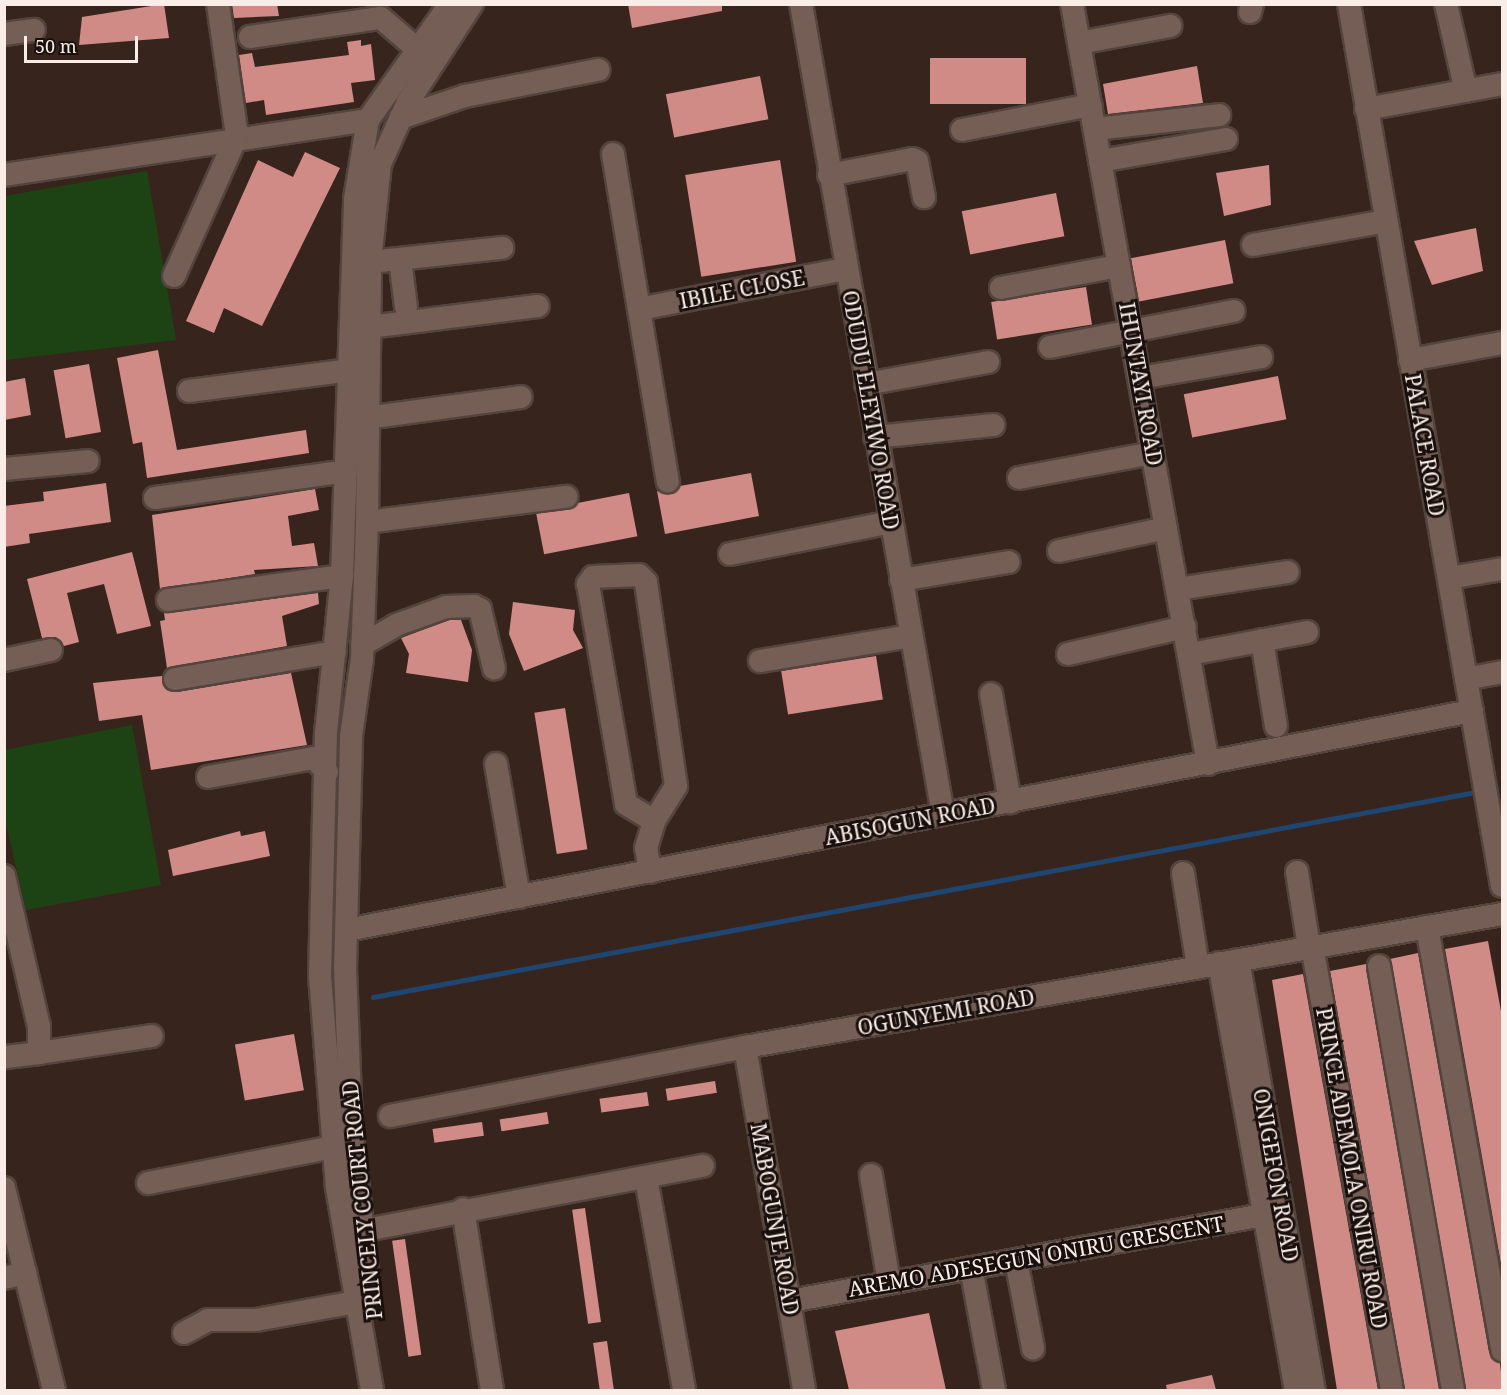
<!DOCTYPE html>
<html>
<head>
<meta charset="utf-8">
<style>
	body { margin:0 }
	#map { position:relative; width:1507px; height:1395px; overflow:hidden; background:#37251d; font-family:"Noto Serif",serif }
	div>[style] { position:absolute }
	[style*='--x'] { left:calc(var(--x)*1px); top:calc(var(--y)*1px); width:calc(var(--w)*1px); rotate:calc(var(--a)*1deg) }
	.green>* { inset:0; background:#1d4315 }
	.stream>* { height:4.5px; margin:-2.25px; padding:0 2.25px; transform-origin:2.25px; border-radius:2.25px; background:#1f4671 }
	.building>* { inset:0; background:#d18b86; transform-origin:0 0 }
	.roads { filter:drop-shadow(2px 0 #53443d) drop-shadow(-2px 0 #53443d) drop-shadow(0 2px #53443d) drop-shadow(0 -2px #53443d) }
	.minor>* { height:22px; margin:-11px; padding:0 11px; transform-origin:11px; border-radius:11px; background:#745e55 }
	span { translate:-50% -50%; white-space:nowrap; text-align:center; line-height:1.15; -webkit-text-stroke:6px #19100d; paint-order:stroke }
	.street-label { font-size:21px; color:#faede8 }
	.frame { position:absolute; inset:0; border:6px solid #faede8; pointer-events:none }
	.scale { position:absolute; left:24px; top:36px; width:114px; height:27px; box-sizing:border-box; border:3px solid #faede8; border-top:0; padding-left:8px; font-size:18px; line-height:21px; white-space:nowrap; color:#faede8; -webkit-text-stroke:4px #19100d; paint-order:stroke }
</style>
</head>
<body>
<div id="map">
	<div class="green">
		<div style="clip-path:polygon(147px 171px,176px 340px,5px 360px,5px 196px)"></div>
		<div style="clip-path:polygon(132px 725px,161px 885px,26px 910px,5px 820px,5px 750px)"></div>
	</div>
	<div class="stream">
		<div style="--x:373;--y:997;--w:1117;--a:-10.53"></div>
	</div>
	<div class="building">
		<div style="clip-path:polygon(164px 4px,169px 38px,79px 45px,82px 17px)"></div>
		<div style="clip-path:polygon(232px 4px,277px 4px,279px 16px,234px 18px)"></div>
		<div style="clip-path:polygon(628px 4px,722px 4px,722px 11px,632px 28px)"></div>
		<div style="clip-path:polygon(361px 40px,361px 46px,371px 44px,375px 80px,351px 83px,354px 102px,266px 115px,264px 100px,246px 103px,239px 55px,252px 53px,255px 67px,349px 55px,347px 42px)"></div>
		<div style="left:1026px;top:58px;width:46px;height:96px;rotate:90deg"></div>
		<div style="clip-path:polygon(1197px 66px,1203px 103px,1108px 114px,1103px 84px)"></div>
		<div style="left:760px;top:76px;width:44px;height:96px;rotate:79deg"></div>
		<div style="clip-path:polygon(305px 152px,340px 168px,262px 326px,224px 308px,214px 333px,186px 321px,258px 160px,293px 177px)"></div>
		<div style="left:780px;top:160px;width:103px;height:96px;rotate:81deg"></div>
		<div style="clip-path:polygon(1269px 165px,1271px 205px,1224px 216px,1216px 173px)"></div>
		<div style="left:1056px;top:193px;width:44px;height:96px;rotate:79deg"></div>
		<div style="clip-path:polygon(1476px 228px,1483px 271px,1432px 285px,1414px 241px)"></div>
		<div style="left:1225px;top:240px;width:44px;height:96px;rotate:79deg"></div>
		<div style="left:1086px;top:287px;width:38px;height:96px;rotate:81deg"></div>
		<div style="clip-path:polygon(158px 350px,177px 450px,306px 430px,309px 453px,147px 478px,142px 442px,133px 444px,117px 358px)"></div>
		<div style="left:89px;top:364px;width:69px;height:36px;rotate:80deg"></div>
		<div style="left:1278px;top:376px;width:44px;height:96px;rotate:79deg"></div>
		<div style="clip-path:polygon(25px 378px,31px 415px,4px 420px,4px 382px)"></div>
		<div style="clip-path:polygon(751px 473px,759px 516px,665px 534px,657px 491px,671px 494px,680px 486px)"></div>
		<div style="clip-path:polygon(106px 483px,111px 522px,29px 534px,30px 543px,4px 547px,4px 506px,44px 501px,43px 492px)"></div>
		<div style="clip-path:polygon(315px 489px,319px 510px,288px 516px,292px 546px,314px 543px,318px 566px,254px 570px,255px 574px,160px 589px,152px 515px)"></div>
		<div style="left:629px;top:493px;width:44px;height:95px;rotate:79deg"></div>
		<div style="clip-path:polygon(132px 552px,151px 626px,117px 634px,104px 584px,67px 593px,79px 642px,64px 646px,56px 637px,42px 638px,27px 579px)"></div>
		<div style="clip-path:polygon(318px 593px,319px 604px,282px 616px,287px 646px,167px 668px,160px 621px,165px 620px,164px 613px)"></div>
		<div style="clip-path:polygon(513px 602px,575px 610px,573px 630px,583px 648px,524px 671px,509px 634px)"></div>
		<div style="clip-path:polygon(449px 620px,461px 620px,472px 650px,468px 682px,406px 673px,409px 654px,401px 638px)"></div>
		<div style="left:876px;top:656px;width:44px;height:96px;rotate:81deg"></div>
		<div style="clip-path:polygon(291px 673px,307px 745px,151px 770px,142px 715px,99px 721px,93px 683px,162px 676px,165px 688px,177px 692px)"></div>
		<div style="left:565px;top:708px;width:143px;height:31px;rotate:81deg"></div>
		<div style="clip-path:polygon(240px 831px,241px 836px,265px 831px,270px 856px,173px 876px,168px 850px)"></div>
		<div style="clip-path:polygon(1488px 941px,1503px 1022px,1503px 1275px,1445px 949px)"></div>
		<div style="clip-path:polygon(1418px 953px,1489px 1352px,1500px 1363px,1503px 1390px,1466px 1390px,1390px 959px)"></div>
		<div style="clip-path:polygon(1366px 964px,1366px 968px,1439px 1390px,1405px 1390px,1330px 971px)"></div>
		<div style="clip-path:polygon(1303px 974px,1378px 1390px,1337px 1390px,1272px 980px)"></div>
		<div style="left:294px;top:1034px;width:57px;height:60px;rotate:80deg"></div>
		<div style="left:715px;top:1081px;width:12px;height:50px;rotate:81deg"></div>
		<div style="left:647px;top:1092px;width:14px;height:48px;rotate:82deg"></div>
		<div style="left:547px;top:1112px;width:12px;height:48px;rotate:81deg"></div>
		<div style="left:482px;top:1122px;width:14px;height:50px;rotate:82deg"></div>
		<div style="left:585px;top:1208px;width:115px;height:13px;rotate:82deg"></div>
		<div style="left:405px;top:1239px;width:117px;height:13px;rotate:82deg"></div>
		<div style="clip-path:polygon(929px 1313px,946px 1390px,849px 1390px,835px 1331px)"></div>
		<div style="left:607px;top:1341px;width:49px;height:14px;rotate:82deg"></div>
		<div style="clip-path:polygon(1212px 1375px,1216px 1390px,1167px 1390px,1166px 1385px)"></div>
	</div>
	<div class="roads">
		<div class="minor">
			<div style="--x:801;--y:4;--w:822;--a:80.06"></div>
			<div style="--x:1072;--y:4;--w:772;--a:79.85"></div>
			<div style="--x:1349;--y:4;--w:895;--a:80.16"></div>
			<div style="--x:1446;--y:4;--w:89;--a:77.1"></div>
			<div style="--x:1250;--y:12;--w:8;--a:-76"></div>
			<div style="--x:4;--y:34;--w:30;--a:-8"></div>
			<div style="--x:250;--y:37;--w:132;--a:-8.3"></div>
			<div style="--x:381;--y:18;--w:48;--a:40.7"></div>
			<div style="--x:1079;--y:43;--w:93;--a:-10.6"></div>
			<div style="--x:1366;--y:109;--w:138;--a:-10.4"></div>
			<div style="--x:400;--y:118;--w:69;--a:-18.7"></div>
			<div style="--x:465;--y:96;--w:136;--a:-11.1"></div>
			<div style="--x:1095;--y:129;--w:125;--a:-6.4"></div>
			<div style="--x:962;--y:130;--w:131;--a:-11"></div>
			<div style="--x:613;--y:154;--w:332;--a:80.5"></div>
			<div style="--x:1100;--y:161;--w:128;--a:-9.9"></div>
			<div style="--x:4;--y:175;--w:368;--a:-8.6"></div>
			<div style="--x:829;--y:175;--w:85;--a:-10.9"></div>
			<div style="--x:912;--y:159;--w:5;--a:22"></div>
			<div style="--x:917;--y:161;--w:37;--a:79"></div>
			<div style="--x:1253;--y:245;--w:135;--a:-10.2"></div>
			<div style="--x:400;--y:259;--w:48;--a:82.9"></div>
			<div style="--x:370;--y:262;--w:133;--a:-6.1"></div>
			<div style="--x:174;--y:276;--w:154;--a:-65.8"></div>
			<div style="--x:237;--y:136;--w:133;--a:-98.2"></div>
			<div style="--x:1001;--y:288;--w:120;--a:-10.6"></div>
			<div style="--x:639;--y:309;--w:210;--a:-11"></div>
			<div style="--x:369;--y:327;--w:170;--a:-7.1"></div>
			<div style="--x:1050;--y:347;--w:187;--a:-11.1"></div>
			<div style="--x:1410;--y:360;--w:94;--a:-10.5"></div>
			<div style="--x:1140;--y:378;--w:123;--a:-9.8"></div>
			<div style="--x:866;--y:384;--w:124;--a:-10.2"></div>
			<div style="--x:189;--y:391;--w:163;--a:-7.4"></div>
			<div style="--x:366;--y:418;--w:156;--a:-7.7"></div>
			<div style="--x:875;--y:437;--w:119;--a:-5.8"></div>
			<div style="--x:4;--y:469;--w:84;--a:-5.4"></div>
			<div style="--x:1019;--y:478;--w:136;--a:-10.6"></div>
			<div style="--x:155;--y:498;--w:193;--a:-8"></div>
			<div style="--x:367;--y:522;--w:201;--a:-7.2"></div>
			<div style="--x:1059;--y:551;--w:109;--a:-12.1"></div>
			<div style="--x:730;--y:554;--w:164;--a:-11.2"></div>
			<div style="--x:1449;--y:578;--w:54;--a:-9.6"></div>
			<div style="--x:901;--y:580;--w:109;--a:-9.5"></div>
			<div style="--x:1178;--y:589;--w:111;--a:-8.8"></div>
			<div style="--x:168;--y:600;--w:176;--a:-7.9"></div>
			<div style="--x:1262;--y:640;--w:87;--a:80.8"></div>
			<div style="--x:362;--y:645;--w:39;--a:-30"></div>
			<div style="--x:396;--y:625;--w:53;--a:-19.8"></div>
			<div style="--x:446;--y:607;--w:28;--a:-2"></div>
			<div style="--x:474;--y:606;--w:7;--a:27"></div>
			<div style="--x:480;--y:609;--w:61;--a:76.7"></div>
			<div style="--x:1068;--y:654;--w:120;--a:-13"></div>
			<div style="--x:1190;--y:654;--w:119;--a:-10.6"></div>
			<div style="--x:4;--y:660;--w:48;--a:-12"></div>
			<div style="--x:760;--y:661;--w:153;--a:-9.4"></div>
			<div style="--x:175;--y:679;--w:162;--a:-9.6"></div>
			<div style="--x:1466;--y:679;--w:37;--a:-11"></div>
			<div style="--x:991;--y:694;--w:110;--a:80"></div>
			<div style="--x:496;--y:764;--w:135;--a:80.2"></div>
			<div style="--x:208;--y:777;--w:108;--a:-10.2"></div>
			<div style="--x:314;--y:758;--w:19;--a:47"></div>
			<div style="--x:650;--y:872;--w:24;--a:-99"></div>
			<div style="--x:646;--y:848;--w:28;--a:-73"></div>
			<div style="--x:654;--y:821;--w:41;--a:-57.8"></div>
			<div style="--x:676;--y:786;--w:206;--a:-98.4"></div>
			<div style="--x:646;--y:582;--w:10;--a:-135"></div>
			<div style="--x:639;--y:575;--w:46;--a:177.5"></div>
			<div style="--x:593;--y:577;--w:9;--a:126"></div>
			<div style="--x:588;--y:584;--w:223;--a:80.2"></div>
			<div style="--x:626;--y:804;--w:33;--a:31"></div>
			<div style="--x:1297;--y:872;--w:76;--a:80.9"></div>
			<div style="--x:1183;--y:873;--w:95;--a:80.9"></div>
			<div style="--x:4;--y:876;--w:154;--a:76.9"></div>
			<div style="--x:39;--y:1026;--w:27;--a:90"></div>
			<div style="--x:39;--y:1053;--w:35;--a:173"></div>
			<div style="--x:1427;--y:927;--w:430;--a:79.9"></div>
			<div style="--x:347;--y:930;--w:1146;--a:-11.02"></div>
			<div style="--x:1312;--y:946;--w:451;--a:79.8"></div>
			<div style="--x:1238;--y:960;--w:437;--a:80"></div>
			<div style="--x:1219;--y:963;--w:434;--a:79.8"></div>
			<div style="--x:1379;--y:966;--w:430;--a:80.1"></div>
			<div style="--x:745;--y:1047;--w:348;--a:80.2"></div>
			<div style="--x:39;--y:1053;--w:114;--a:-8.6"></div>
			<div style="--x:390;--y:1116;--w:362;--a:-11"></div>
			<div style="--x:745;--y:1047;--w:769;--a:-9.96"></div>
			<div style="--x:871;--y:1175;--w:109;--a:80.5"></div>
			<div style="--x:646;--y:1178;--w:215;--a:79.8"></div>
			<div style="--x:148;--y:1183;--w:189;--a:-11"></div>
			<div style="--x:4;--y:1188;--w:208;--a:76.1"></div>
			<div style="--x:463;--y:1209;--w:183;--a:80.9"></div>
			<div style="--x:361;--y:1231;--w:348;--a:-10.8"></div>
			<div style="--x:1016;--y:1260;--w:90;--a:79.1"></div>
			<div style="--x:971;--y:1268;--w:124;--a:79.3"></div>
			<div style="--x:4;--y:1278;--w:22;--a:-13"></div>
			<div style="--x:368;--y:1280;--w:157;--a:-96.2"></div>
			<div style="--x:351;--y:1124;--w:154;--a:-92.2"></div>
			<div style="--x:345;--y:970;--w:234;--a:-88.5"></div>
			<div style="--x:351;--y:736;--w:78;--a:-81.9"></div>
			<div style="--x:362;--y:659;--w:137;--a:-87.9"></div>
			<div style="--x:367;--y:522;--w:260;--a:-89.3"></div>
			<div style="--x:370;--y:262;--w:99;--a:-84.2"></div>
			<div style="--x:380;--y:164;--w:68;--a:-65.7"></div>
			<div style="--x:408;--y:102;--w:117;--a:-56.9"></div>
			<div style="--x:790;--y:1301;--w:500;--a:-10.3"></div>
			<div style="--x:184;--y:1333;--w:27;--a:-28"></div>
			<div style="--x:208;--y:1320;--w:48;--a:0"></div>
			<div style="--x:256;--y:1320;--w:102;--a:-10.2"></div>
			<div style="--x:372;--y:1390;--w:206;--a:-99.8"></div>
			<div style="--x:337;--y:1187;--w:212;--a:-94.6"></div>
			<div style="--x:320;--y:976;--w:243;--a:-88.6"></div>
			<div style="--x:326;--y:733;--w:158;--a:-84.2"></div>
			<div style="--x:342;--y:576;--w:377;--a:-88"></div>
			<div style="--x:355;--y:199;--w:80;--a:-80.7"></div>
			<div style="--x:368;--y:120;--w:142;--a:-54.7"></div>
		</div>
	</div>
	<div class="street-label">
		<span style="left:742px;top:289px;rotate:-11deg">IBILE CLOSE</span>
		<span style="left:1141px;top:384px;rotate:80deg">IHUNTAYI ROAD</span>
		<span style="left:871px;top:410px;rotate:80deg">ODUDU ELEYIWO ROAD</span>
		<span style="left:1425px;top:445px;rotate:80deg">PALACE ROAD</span>
		<span style="left:910px;top:821px;rotate:-11deg">ABISOGUN ROAD</span>
		<span style="left:946px;top:1012px;rotate:-10deg">OGUNYEMI ROAD</span>
		<span style="left:1352px;top:1168px;rotate:80deg">PRINCE ADEMOLA ONIRU ROAD</span>
		<span style="left:1276px;top:1175px;rotate:80deg">ONIGEFON ROAD</span>
		<span style="left:362px;top:1200px;rotate:-96deg">PRINCELY COURT ROAD</span>
		<span style="left:775px;top:1219px;rotate:80deg">MABOGUNJE ROAD</span>
		<span style="left:1036px;top:1256px;rotate:-10deg">AREMO ADESEGUN ONIRU CRESCENT</span>
	</div>
	<div class="frame"></div>
	<div class="scale">50 m</div>
</div>
</body>
</html>
